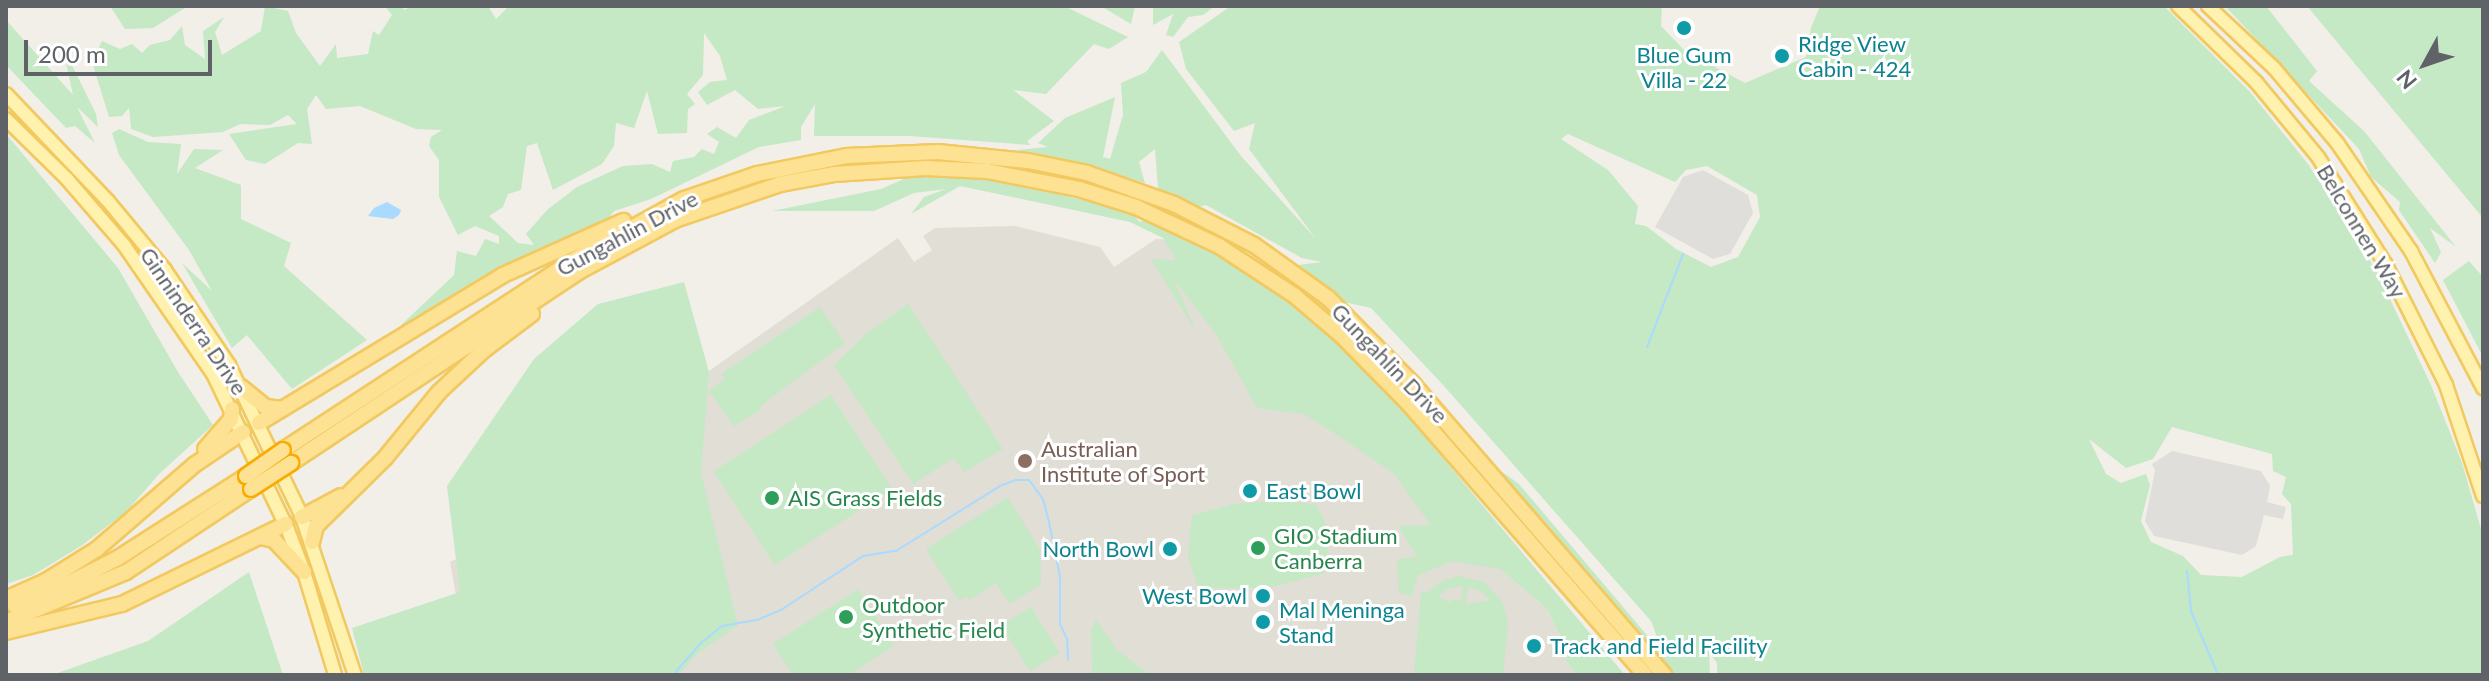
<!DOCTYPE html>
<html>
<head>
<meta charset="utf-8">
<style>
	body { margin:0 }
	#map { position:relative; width:2489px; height:681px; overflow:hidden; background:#f1efe8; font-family:Lato,sans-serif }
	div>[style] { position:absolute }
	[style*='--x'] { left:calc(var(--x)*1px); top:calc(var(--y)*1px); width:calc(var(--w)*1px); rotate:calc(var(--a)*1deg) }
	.industrial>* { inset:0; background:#e0deda }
	.education>* { inset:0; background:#e1ded6 }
	.green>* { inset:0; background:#c5e8c5; transform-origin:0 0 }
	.water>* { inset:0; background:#aadaff }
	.stream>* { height:2px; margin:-1px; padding:0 1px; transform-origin:1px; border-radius:1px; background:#aadaff }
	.roads { filter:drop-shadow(2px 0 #f2c960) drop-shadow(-2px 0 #f2c960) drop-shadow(0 2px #f2c960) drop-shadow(0 -2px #f2c960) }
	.primary>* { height:12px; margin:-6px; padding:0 6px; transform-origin:6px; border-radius:6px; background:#fff2af }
	.highway>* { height:14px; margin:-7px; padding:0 7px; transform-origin:7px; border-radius:7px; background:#fde293 }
	.bridges { filter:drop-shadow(2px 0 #f9ab00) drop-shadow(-2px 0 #f9ab00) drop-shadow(0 2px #f9ab00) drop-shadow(0 -2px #f9ab00) }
	.highway-bridge>* { height:14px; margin:-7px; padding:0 7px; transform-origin:7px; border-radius:7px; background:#fde293 }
	.dots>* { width:22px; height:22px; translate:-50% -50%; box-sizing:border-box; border:4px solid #fff; border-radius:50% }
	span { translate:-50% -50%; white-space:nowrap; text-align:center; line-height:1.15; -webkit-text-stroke:6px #fff; paint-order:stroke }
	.culture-label { font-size:22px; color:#0d838f }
	.left { translate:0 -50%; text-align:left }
	.right { translate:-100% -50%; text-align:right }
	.street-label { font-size:22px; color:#5f6368 }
	.education-label { font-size:22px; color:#785e54 }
	.leisure-label { font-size:22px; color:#27864d }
	.frame { position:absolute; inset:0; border:8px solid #5f6368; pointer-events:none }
	.north { position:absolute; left:2385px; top:24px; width:80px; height:80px; -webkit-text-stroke:6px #fff; paint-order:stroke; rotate:230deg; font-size:22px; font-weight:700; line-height:32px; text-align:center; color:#5f6368 }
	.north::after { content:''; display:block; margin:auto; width:28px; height:36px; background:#5f6368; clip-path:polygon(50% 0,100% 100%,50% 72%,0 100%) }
	.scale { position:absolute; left:24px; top:40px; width:188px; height:36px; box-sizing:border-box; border:4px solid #5f6368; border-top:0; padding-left:10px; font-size:24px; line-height:28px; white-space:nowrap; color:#5f6368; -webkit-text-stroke:6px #fff; paint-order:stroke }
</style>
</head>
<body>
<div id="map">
	<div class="industrial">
		<div style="clip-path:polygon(1703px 170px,1748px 195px,1753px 213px,1730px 254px,1713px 259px,1655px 227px,1683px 177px)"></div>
		<div style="clip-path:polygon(2172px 451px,2261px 471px,2270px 486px,2267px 502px,2286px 507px,2283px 519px,2264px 515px,2256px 546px,2242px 555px,2154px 536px,2145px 521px,2155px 470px,2152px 464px)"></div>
	</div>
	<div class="education">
		<div style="clip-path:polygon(1015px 226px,1100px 247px,1114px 267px,1156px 239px,1179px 240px,1500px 569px,1547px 609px,1567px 650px,1565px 659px,1576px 675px,470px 675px,450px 562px,547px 514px,672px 397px,898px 238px,914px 262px,932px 250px,923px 236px,935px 228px)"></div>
	</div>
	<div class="green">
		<div style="clip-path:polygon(110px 6px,183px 6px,185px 8px,153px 28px,125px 29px)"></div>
		<div style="clip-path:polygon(evenodd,265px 6px,288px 11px,296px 33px,320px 66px,336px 44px,337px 58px,368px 54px,373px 31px,379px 35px,392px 15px,385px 6px,402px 6px,404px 10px,413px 6px,488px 6px,496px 19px,509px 6px,1064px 6px,1128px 37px,1109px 49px,1094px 44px,1046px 94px,1013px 90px,1054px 121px,1027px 141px,1030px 145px,909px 136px,814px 136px,815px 104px,801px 127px,801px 140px,759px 147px,651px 199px,614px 211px,604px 224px,504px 268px,398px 328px,454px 275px,457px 251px,476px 256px,485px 239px,499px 244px,499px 236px,475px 226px,458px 235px,439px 197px,439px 160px,429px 146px,431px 137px,442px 130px,416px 129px,360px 106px,326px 109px,316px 95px,307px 109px,312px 144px,298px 143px,265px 164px,246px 160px,229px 134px,297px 124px,288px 115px,270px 125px,240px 124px,223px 132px,153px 137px,131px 129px,129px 108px,122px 116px,109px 117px,92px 62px,102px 41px,120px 49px,132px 44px,142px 53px,150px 45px,170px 40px,182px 26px,185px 45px,205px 59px,203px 31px,224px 17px,215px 32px,222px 55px,261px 31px,265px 6px,704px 33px,720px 56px,727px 80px,710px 82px,698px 92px,707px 105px,735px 90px,758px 109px,786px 106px,749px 120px,736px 138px,717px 127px,707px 134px,719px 142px,714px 154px,702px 149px,694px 157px,673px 161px,670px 172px,652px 164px,623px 166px,577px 187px,547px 210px,526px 234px,534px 245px,518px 243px,489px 216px,503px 207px,508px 194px,521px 190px,527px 146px,537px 143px,553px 190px,602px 164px,614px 146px,616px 123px,634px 128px,647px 91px,658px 134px,687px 133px,688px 109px,695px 104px,687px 94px,703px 75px,704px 33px)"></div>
		<div style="clip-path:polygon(1079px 6px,1135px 6px,1131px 24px,1104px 8px)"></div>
		<div style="clip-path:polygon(1153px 6px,1215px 6px,1203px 15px,1188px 17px,1173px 37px,1166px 35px,1173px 14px,1153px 25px)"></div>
		<div style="clip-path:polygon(evenodd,1231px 6px,1662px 6px,1661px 26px,1685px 51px,1745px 83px,1806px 57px,1811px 28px,1820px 6px,2164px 6px,2250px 92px,2308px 164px,2376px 270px,2431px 385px,2462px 463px,2483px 536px,2483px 675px,1717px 675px,1717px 663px,1709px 652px,1710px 675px,1675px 675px,1657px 659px,1487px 461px,1519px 484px,1651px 640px,1657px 637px,1651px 621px,1444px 386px,1371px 308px,1344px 302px,1298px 265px,1322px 262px,1302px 258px,1206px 205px,1198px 207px,1158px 188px,1155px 149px,1139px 162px,1145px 183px,1096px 168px,1016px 150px,1048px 147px,1038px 143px,1065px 118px,1115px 97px,1103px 157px,1110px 159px,1123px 115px,1121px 83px,1146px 72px,1162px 50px,1241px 156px,1316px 239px,1249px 149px,1255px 123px,1234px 131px,1186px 69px,1179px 42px,1231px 6px,1568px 134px,1675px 182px,1686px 170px,1707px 166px,1757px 195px,1760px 217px,1738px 257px,1711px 267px,1676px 249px,1646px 226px,1635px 224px,1638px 206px,1608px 170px,1561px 139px,1568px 134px,1231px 6px,2172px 427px,2272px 454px,2273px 471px,2286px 477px,2282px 494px,2291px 504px,2293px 555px,2280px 557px,2242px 577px,2201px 575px,2183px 556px,2151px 542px,2141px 521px,2150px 485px,2146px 474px,2121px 483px,2106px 474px,2089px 439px,2126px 468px,2153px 459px,2172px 427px)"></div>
		<div style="clip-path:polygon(2225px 6px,2266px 6px,2317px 71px,2309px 81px,2364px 131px,2456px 247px,2430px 228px,2441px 252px,2435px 263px,2399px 210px,2400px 202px,2371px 177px,2359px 149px)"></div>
		<div style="clip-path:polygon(2307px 6px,2483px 6px,2483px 218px)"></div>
		<div style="clip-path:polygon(6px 20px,73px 95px,62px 45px,96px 114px,98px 127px,77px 107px,95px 143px,75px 126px,66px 128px,6px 65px)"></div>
		<div style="clip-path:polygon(119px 129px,148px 142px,181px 144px,177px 174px,194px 149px,223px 150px,195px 168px,241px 185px,241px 219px,291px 243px,284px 266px,367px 340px,292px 389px,247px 335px,232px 348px,182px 263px,212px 291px,189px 250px,119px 155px,112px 133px)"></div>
		<div style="clip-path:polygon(6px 134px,118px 268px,178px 372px,213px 425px,159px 474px,127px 511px,81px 546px,33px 575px,6px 584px)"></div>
		<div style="clip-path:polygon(913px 175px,998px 180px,1129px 211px,1140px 222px,1148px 218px,1210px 247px,1304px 308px,1368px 369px,1625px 675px,1576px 675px,1565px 659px,1567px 650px,1547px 609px,1500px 569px,1453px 561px,1418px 575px,1412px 596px,1399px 593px,1397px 559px,1417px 557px,1398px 526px,1431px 525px,1393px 473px,1334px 433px,1304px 414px,1257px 408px,1217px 336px,1174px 279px,1196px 332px,1151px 259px,1176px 260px,1163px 238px,1130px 222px,960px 186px,911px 214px,924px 197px,946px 189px,914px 193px,874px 211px,772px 211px,881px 189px)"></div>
		<div style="clip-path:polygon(2469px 261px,2483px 277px,2483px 357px,2443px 280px)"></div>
		<div style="clip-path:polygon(684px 282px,709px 372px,701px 473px,738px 625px,697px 654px,679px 675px,364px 675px,352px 628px,460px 592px,447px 486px,534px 359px,598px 304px)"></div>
		<div style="clip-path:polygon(908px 304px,1003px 449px,964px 472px,954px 458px,913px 484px,834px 365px,866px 334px)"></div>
		<div style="clip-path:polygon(820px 307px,845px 343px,760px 406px,762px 409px,734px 426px,709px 391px,725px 379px,721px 374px)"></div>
		<div style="left:831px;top:395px;width:112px;height:140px;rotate:57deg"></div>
		<div style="clip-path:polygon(1008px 497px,1040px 550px,1041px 584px,1010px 604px,996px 583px,970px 600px,967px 596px,959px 601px,926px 549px)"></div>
		<div style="clip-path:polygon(1286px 500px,1316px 505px,1324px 520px,1329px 536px,1325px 573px,1268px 588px,1198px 588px,1188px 556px,1192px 515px,1234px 504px)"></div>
		<div style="clip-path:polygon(249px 572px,283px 675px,52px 675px,148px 641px)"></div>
		<div style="clip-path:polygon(evenodd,1458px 576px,1484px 582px,1502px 601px,1508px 623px,1503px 675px,1414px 675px,1421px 592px,1428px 592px,1440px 582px,1458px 576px,1463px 586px,1461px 605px,1460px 600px,1452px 599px,1451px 603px,1438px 596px,1450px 588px,1463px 586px,1458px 576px,1468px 586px,1480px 591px,1490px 600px,1466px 605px,1468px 586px)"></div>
		<div style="clip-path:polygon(858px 589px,894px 645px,849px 675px,793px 675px,773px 644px)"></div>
		<div style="left:1031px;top:607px;width:54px;height:35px;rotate:58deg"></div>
		<div style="clip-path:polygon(1096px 620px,1117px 650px,1150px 675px,1092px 675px,1091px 629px)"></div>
	</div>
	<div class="water">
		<div style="clip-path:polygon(387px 202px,401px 210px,399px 215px,393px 219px,368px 216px,374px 208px)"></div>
	</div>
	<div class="stream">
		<div style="--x:1647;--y:347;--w:100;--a:-68.8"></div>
		<div style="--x:2187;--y:571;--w:40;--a:84.3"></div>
		<div style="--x:2191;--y:611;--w:69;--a:67.1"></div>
		<div style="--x:673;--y:675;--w:43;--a:-48.8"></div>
		<div style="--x:701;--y:643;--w:27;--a:-39"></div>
		<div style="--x:722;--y:626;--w:36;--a:-10"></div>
		<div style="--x:757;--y:620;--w:26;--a:-23"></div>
		<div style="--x:781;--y:610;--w:98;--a:-33.4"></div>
		<div style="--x:863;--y:556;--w:33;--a:-9"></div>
		<div style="--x:896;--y:551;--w:123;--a:-32"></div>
		<div style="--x:1000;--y:486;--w:17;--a:-21"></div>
		<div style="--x:1016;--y:480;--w:13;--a:0"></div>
		<div style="--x:1029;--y:480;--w:24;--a:54"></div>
		<div style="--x:1043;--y:499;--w:24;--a:75"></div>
		<div style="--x:1049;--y:522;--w:56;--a:78.7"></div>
		<div style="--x:1060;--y:577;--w:47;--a:90"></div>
		<div style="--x:1060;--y:624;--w:17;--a:65"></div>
		<div style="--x:1067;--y:639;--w:21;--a:87"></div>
	</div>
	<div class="roads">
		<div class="primary">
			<div style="--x:2178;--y:6;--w:109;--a:44.3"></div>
			<div style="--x:2256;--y:82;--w:97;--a:50.4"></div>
			<div style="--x:2318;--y:157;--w:128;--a:57.8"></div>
			<div style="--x:2386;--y:265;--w:134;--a:63.4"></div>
			<div style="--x:2446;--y:385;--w:117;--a:71.6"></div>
			<div style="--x:2208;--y:6;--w:91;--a:43.2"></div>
			<div style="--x:2274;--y:68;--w:99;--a:49.9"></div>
			<div style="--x:2338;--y:144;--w:130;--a:55.7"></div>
			<div style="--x:2411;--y:251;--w:155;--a:62.3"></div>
			<div style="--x:6;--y:94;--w:148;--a:46.4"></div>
			<div style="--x:108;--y:201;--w:89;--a:50.4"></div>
			<div style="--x:165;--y:270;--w:115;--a:56"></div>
			<div style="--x:229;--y:365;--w:169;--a:64.3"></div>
			<div style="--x:302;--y:517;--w:167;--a:71.5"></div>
			<div style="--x:6;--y:119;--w:86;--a:44.5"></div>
			<div style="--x:67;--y:179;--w:87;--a:49.2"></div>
			<div style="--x:124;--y:245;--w:157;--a:55.4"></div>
			<div style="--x:213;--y:374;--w:173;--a:64.3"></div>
			<div style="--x:288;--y:530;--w:45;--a:69.1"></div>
			<div style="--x:304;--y:572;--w:108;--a:73.2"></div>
		</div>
		<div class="highway">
			<div style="--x:241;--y:387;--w:32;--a:39"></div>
			<div style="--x:266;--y:407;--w:16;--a:7"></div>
			<div style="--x:259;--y:423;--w:285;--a:-31.2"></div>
			<div style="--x:503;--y:275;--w:132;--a:-24.2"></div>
			<div style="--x:205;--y:449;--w:40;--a:-49"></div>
			<div style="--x:231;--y:419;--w:10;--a:-84"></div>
			<div style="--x:283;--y:450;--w:343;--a:-33.2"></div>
			<div style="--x:570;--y:262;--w:130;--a:-28.9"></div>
			<div style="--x:684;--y:199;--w:77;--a:-18.9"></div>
			<div style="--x:757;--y:174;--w:91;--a:-11.4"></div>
			<div style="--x:846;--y:156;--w:92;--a:-2.5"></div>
			<div style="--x:938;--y:152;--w:90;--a:5.7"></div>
			<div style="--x:1028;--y:161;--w:60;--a:11.5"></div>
			<div style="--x:1087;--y:173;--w:92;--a:19.6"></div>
			<div style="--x:1174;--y:204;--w:90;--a:27.1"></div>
			<div style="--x:1254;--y:245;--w:91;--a:35.6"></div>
			<div style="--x:1328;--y:298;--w:122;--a:45.3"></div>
			<div style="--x:1414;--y:385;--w:383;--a:49.2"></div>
			<div style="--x:291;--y:463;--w:345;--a:-33.6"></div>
			<div style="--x:578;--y:272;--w:110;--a:-28.2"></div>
			<div style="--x:675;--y:220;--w:111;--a:-18.9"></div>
			<div style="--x:780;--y:184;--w:56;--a:-10.3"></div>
			<div style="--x:835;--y:174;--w:91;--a:-3.8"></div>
			<div style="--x:926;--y:168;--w:61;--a:2.8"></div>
			<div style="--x:987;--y:171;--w:94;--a:11.1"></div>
			<div style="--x:1079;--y:189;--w:60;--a:17.5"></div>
			<div style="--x:1136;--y:207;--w:92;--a:25.2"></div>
			<div style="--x:1219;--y:246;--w:91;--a:33.3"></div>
			<div style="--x:1295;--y:296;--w:62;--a:40.4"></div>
			<div style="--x:1342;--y:336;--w:93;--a:45.4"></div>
			<div style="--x:1407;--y:402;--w:362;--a:48.9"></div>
			<div style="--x:302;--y:517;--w:44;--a:-28.3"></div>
			<div style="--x:260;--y:537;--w:14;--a:12"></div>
			<div style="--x:274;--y:540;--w:44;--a:46.8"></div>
			<div style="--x:312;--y:542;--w:16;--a:-76"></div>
			<div style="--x:316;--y:526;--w:97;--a:-44.6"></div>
			<div style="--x:385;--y:458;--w:85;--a:-50.7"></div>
			<div style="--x:439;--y:392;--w:62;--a:-43"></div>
			<div style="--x:484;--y:350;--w:60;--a:-36.9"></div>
			<div style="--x:6;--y:599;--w:44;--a:-24.2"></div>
			<div style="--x:46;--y:581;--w:60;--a:-32.1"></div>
			<div style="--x:97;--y:549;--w:128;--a:-40.9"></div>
			<div style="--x:194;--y:465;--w:59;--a:-34"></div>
			<div style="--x:14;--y:605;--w:55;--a:-21.4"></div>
			<div style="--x:65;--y:585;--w:59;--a:-27"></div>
			<div style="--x:118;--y:558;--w:152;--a:-32.6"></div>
			<div style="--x:6;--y:622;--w:130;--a:-22.6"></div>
			<div style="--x:126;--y:572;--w:150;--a:-33.6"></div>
			<div style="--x:6;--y:632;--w:119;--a:-13.6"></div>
			<div style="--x:122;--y:604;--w:182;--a:-26.1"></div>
		</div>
	</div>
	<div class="bridges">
		<div class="highway-bridge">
			<div style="--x:246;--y:476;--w:45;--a:-35.1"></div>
			<div style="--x:251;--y:489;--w:48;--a:-33"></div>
		</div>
	</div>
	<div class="dots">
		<div style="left:1684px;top:28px;background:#0f9aa8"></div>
		<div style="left:1782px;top:56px;background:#0f9aa8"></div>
		<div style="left:1025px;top:461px;background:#8d6e63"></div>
		<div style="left:1250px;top:491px;background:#0f9aa8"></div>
		<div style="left:772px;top:498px;background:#2e9e5b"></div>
		<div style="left:1258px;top:548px;background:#2e9e5b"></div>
		<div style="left:1170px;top:549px;background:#0f9aa8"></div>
		<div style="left:1263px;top:596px;background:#0f9aa8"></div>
		<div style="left:846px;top:617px;background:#2e9e5b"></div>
		<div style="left:1263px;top:622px;background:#0f9aa8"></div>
		<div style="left:1534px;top:646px;background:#0f9aa8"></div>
	</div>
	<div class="culture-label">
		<span class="left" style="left:1798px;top:56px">Ridge View<br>Cabin - 424</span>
		<span style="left:1684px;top:67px">Blue Gum<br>Villa - 22</span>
		<span class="left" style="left:1266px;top:491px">East Bowl</span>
		<span class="right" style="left:1154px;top:549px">North Bowl</span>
		<span class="right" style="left:1247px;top:596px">West Bowl</span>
		<span class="left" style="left:1279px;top:622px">Mal Meninga<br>Stand</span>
		<span class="left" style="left:1550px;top:646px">Track and Field Facility</span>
	</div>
	<div class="street-label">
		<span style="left:2362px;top:231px;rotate:59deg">Belconnen Way</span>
		<span style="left:627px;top:233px;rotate:-28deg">Gungahlin Drive</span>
		<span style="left:194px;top:321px;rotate:56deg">Ginninderra Drive</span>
		<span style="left:1390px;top:363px;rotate:46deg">Gungahlin Drive</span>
	</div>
	<div class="education-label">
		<span class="left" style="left:1041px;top:461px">Australian<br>Institute of Sport</span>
	</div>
	<div class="leisure-label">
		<span class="left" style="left:788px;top:498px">AIS Grass Fields</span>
		<span class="left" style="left:1274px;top:548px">GIO Stadium<br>Canberra</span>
		<span class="left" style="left:862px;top:617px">Outdoor<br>Synthetic Field</span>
	</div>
	<div class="frame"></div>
	<div class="north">N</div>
	<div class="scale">200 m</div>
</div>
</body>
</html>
